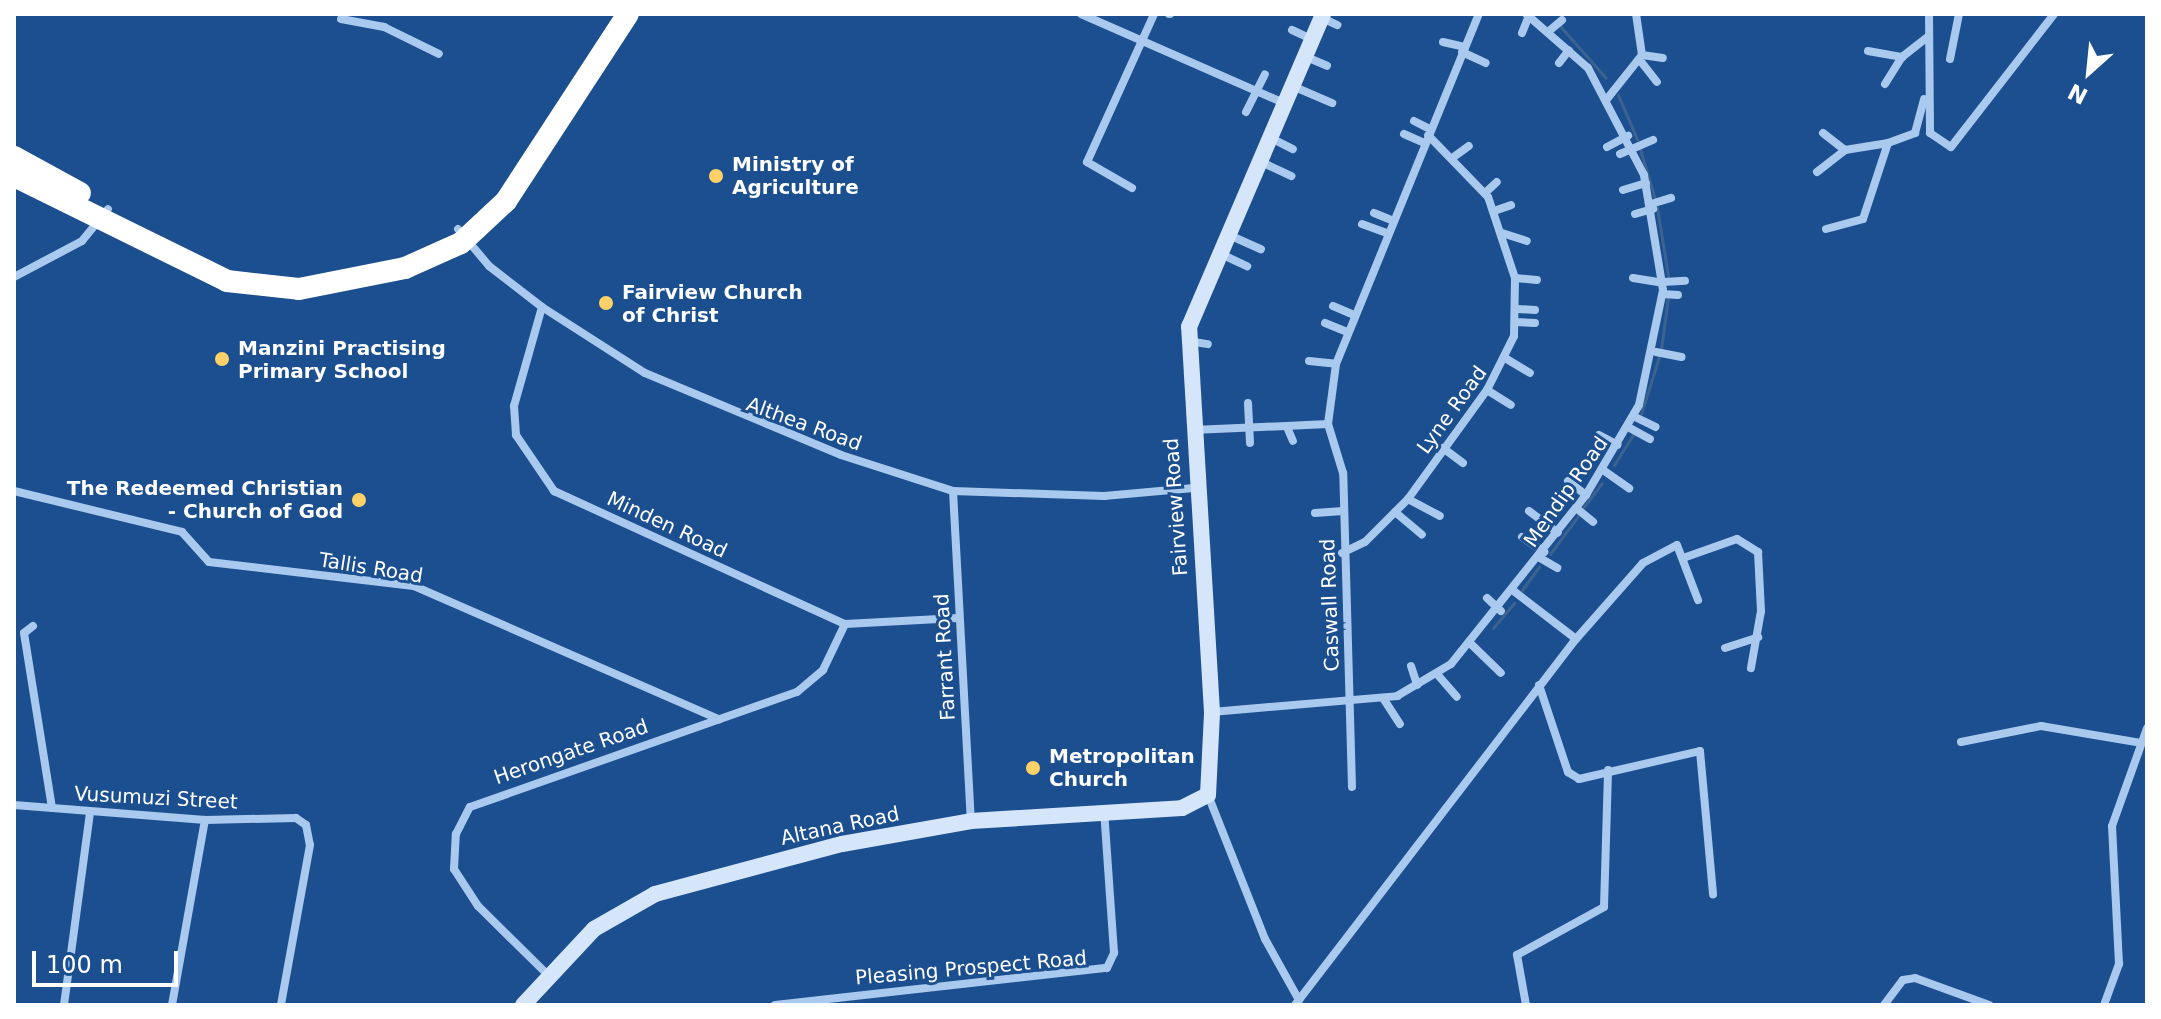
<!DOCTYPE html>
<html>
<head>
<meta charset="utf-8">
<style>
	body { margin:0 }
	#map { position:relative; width:2161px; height:1019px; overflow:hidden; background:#1b4f8f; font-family:"DejaVu Sans",sans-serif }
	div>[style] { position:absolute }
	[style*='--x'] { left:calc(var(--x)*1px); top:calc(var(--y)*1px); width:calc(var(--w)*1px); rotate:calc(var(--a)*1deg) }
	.stream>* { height:3px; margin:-1.5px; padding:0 1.5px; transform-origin:1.5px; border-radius:1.5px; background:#3c6290 }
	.street>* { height:8px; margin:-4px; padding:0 4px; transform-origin:4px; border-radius:4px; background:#a9c9ee }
	.secondary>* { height:16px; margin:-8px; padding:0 8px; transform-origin:8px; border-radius:8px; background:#d6e6fa }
	.highway>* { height:22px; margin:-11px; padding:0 11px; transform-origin:11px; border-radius:11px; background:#fff }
	.dots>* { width:22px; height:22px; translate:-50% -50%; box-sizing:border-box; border:4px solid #1b4f8f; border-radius:50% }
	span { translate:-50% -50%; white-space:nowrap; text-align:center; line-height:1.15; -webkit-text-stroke:6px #1b4f8f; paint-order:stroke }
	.poi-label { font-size:20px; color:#fff; font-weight:700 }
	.left { translate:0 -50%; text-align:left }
	.right { translate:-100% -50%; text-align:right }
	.street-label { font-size:20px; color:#fff }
	.frame { position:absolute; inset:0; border:16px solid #fff; pointer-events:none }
	.north { position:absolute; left:2049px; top:32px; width:80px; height:80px; -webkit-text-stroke:6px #1b4f8f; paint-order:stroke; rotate:207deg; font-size:22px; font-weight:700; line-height:32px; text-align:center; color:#fff }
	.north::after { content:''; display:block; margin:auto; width:28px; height:36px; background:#fff; clip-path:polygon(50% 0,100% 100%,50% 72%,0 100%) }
	.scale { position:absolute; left:32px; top:951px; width:146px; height:36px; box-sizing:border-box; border:4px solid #fff; border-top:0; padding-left:10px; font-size:24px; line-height:28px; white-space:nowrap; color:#fff; -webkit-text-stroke:6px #1b4f8f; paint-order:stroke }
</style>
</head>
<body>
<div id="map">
	<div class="stream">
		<div style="--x:1560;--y:26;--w:69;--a:48.5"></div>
		<div style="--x:1618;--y:95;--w:48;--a:66.6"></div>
		<div style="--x:1640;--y:149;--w:52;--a:73.3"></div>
		<div style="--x:1657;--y:207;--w:70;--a:80.9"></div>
		<div style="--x:1661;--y:350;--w:53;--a:-82.5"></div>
		<div style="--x:1641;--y:414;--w:60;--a:-72.5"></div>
		<div style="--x:1614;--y:465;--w:36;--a:-58"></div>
		<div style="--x:1583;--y:508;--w:31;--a:-53"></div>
		<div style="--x:1550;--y:554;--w:47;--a:-53.6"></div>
		<div style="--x:1522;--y:590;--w:29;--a:-54"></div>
		<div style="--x:1493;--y:628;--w:33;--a:-50"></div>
	</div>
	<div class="street">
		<div style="--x:1081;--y:14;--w:219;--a:23.7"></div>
		<div style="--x:1169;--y:14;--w:1;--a:0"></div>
		<div style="--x:1929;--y:14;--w:119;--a:89.5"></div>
		<div style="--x:1930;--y:133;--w:25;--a:34"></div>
		<div style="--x:1951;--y:147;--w:168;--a:-52.2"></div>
		<div style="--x:1322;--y:18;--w:17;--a:25"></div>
		<div style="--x:341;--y:19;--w:44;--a:10.5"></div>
		<div style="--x:384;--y:27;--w:61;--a:26.1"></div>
		<div style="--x:1292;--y:30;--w:21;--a:25"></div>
		<div style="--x:1549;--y:31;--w:17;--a:-40"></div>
		<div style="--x:1522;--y:33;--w:18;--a:-68"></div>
		<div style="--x:1443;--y:42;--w:22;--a:13"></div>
		<div style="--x:1868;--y:51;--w:35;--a:10"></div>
		<div style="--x:1462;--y:52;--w:26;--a:25"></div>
		<div style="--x:1642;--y:55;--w:21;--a:8"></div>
		<div style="--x:1304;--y:56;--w:25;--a:23"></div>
		<div style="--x:1639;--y:59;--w:29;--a:52"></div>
		<div style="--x:1950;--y:59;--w:46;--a:-78.7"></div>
		<div style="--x:1559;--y:63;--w:16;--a:-52"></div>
		<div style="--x:1885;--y:84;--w:32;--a:-58"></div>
		<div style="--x:1902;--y:57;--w:33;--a:-38"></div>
		<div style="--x:1290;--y:85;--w:46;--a:23.2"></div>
		<div style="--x:1607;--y:99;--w:56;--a:-51.5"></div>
		<div style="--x:1642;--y:55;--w:41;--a:-98.3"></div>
		<div style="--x:1246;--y:112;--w:42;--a:-63.4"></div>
		<div style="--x:1414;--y:121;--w:18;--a:27"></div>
		<div style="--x:1823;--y:133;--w:28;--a:38"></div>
		<div style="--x:1404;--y:134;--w:22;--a:24"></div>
		<div style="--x:1267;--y:136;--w:29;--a:27"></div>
		<div style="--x:1607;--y:147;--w:24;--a:-28"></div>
		<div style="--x:1620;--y:154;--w:36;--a:-23"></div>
		<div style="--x:1455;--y:156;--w:17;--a:-36"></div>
		<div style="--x:1257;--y:160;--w:38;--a:25"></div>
		<div style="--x:1817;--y:172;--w:36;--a:-38"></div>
		<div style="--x:1845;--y:150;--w:44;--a:-9.2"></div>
		<div style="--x:1132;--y:188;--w:52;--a:-150"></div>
		<div style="--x:1087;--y:162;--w:162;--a:-65.6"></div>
		<div style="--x:1623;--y:190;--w:24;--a:-17"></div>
		<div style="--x:1485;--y:193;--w:16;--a:-43"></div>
		<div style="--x:1651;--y:204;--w:21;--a:-17"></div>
		<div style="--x:1494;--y:211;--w:18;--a:-19"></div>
		<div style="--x:1374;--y:213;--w:18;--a:22"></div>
		<div style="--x:1635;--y:214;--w:19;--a:-16"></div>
		<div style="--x:1362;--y:224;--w:27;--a:20"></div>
		<div style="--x:458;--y:229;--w:48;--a:50"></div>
		<div style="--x:489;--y:266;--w:67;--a:37.7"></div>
		<div style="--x:542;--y:307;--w:122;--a:32.7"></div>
		<div style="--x:645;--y:373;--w:212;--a:22.7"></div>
		<div style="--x:841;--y:455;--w:118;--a:17.8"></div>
		<div style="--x:953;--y:491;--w:151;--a:1.9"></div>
		<div style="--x:1104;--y:496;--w:90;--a:-5.1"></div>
		<div style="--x:1826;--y:229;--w:38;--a:-15"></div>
		<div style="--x:1863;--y:219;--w:80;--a:-71.8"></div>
		<div style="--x:1888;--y:143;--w:29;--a:-20"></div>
		<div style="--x:1915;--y:133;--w:35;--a:-75"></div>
		<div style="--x:1502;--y:233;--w:26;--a:18"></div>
		<div style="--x:1229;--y:235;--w:35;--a:24"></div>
		<div style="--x:1221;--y:254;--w:29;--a:25"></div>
		<div style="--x:14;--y:277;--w:77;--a:-27.9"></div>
		<div style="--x:82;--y:241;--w:41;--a:-50.9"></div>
		<div style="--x:1515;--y:278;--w:22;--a:5"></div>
		<div style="--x:1633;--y:278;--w:30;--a:9"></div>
		<div style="--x:1663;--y:282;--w:22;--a:-3"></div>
		<div style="--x:1663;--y:294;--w:15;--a:4"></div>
		<div style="--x:1333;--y:306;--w:21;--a:23"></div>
		<div style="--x:542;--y:307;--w:103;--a:105.8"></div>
		<div style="--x:514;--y:406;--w:29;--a:86"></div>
		<div style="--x:516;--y:435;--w:68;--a:55.8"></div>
		<div style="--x:554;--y:491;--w:320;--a:24.6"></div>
		<div style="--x:845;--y:624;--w:113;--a:-3"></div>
		<div style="--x:1517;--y:309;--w:18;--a:3"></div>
		<div style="--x:1516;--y:322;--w:19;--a:3"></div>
		<div style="--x:1325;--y:323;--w:22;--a:22"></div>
		<div style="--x:1188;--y:341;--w:20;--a:9"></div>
		<div style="--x:1656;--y:352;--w:26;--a:11"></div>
		<div style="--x:1505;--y:358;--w:29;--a:31"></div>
		<div style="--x:1309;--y:361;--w:27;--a:6"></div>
		<div style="--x:1487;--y:390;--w:28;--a:32"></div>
		<div style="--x:1248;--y:403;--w:40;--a:87.1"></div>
		<div style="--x:1633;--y:416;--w:25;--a:26"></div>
		<div style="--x:1287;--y:427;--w:15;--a:67"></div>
		<div style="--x:1628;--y:427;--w:25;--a:29"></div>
		<div style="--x:1193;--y:430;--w:135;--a:-2.5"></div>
		<div style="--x:1599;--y:435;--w:21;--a:28"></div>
		<div style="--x:1443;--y:448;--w:25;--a:37"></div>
		<div style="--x:1603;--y:470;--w:32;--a:35"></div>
		<div style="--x:1568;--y:481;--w:23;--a:38"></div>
		<div style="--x:14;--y:491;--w:173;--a:13.7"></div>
		<div style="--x:182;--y:532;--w:40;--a:48"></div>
		<div style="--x:209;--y:562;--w:206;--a:6.7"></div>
		<div style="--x:414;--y:586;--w:333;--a:23.6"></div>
		<div style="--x:953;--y:491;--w:330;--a:86.9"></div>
		<div style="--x:1408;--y:499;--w:36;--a:28"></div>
		<div style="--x:1576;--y:508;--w:22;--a:39"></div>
		<div style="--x:1529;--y:511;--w:36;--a:37"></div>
		<div style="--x:1395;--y:512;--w:35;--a:40"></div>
		<div style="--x:1315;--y:513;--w:28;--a:-4"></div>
		<div style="--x:1522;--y:537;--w:27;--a:34"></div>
		<div style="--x:1342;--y:553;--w:25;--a:-26"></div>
		<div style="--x:1365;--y:542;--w:61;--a:-45"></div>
		<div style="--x:1408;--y:499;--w:135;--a:-54.1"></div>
		<div style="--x:1487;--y:390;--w:60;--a:-63.4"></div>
		<div style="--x:1514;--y:336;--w:58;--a:-89"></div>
		<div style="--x:1515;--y:278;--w:85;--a:-108.4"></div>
		<div style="--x:1488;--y:197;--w:86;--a:-134.1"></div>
		<div style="--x:1686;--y:557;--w:54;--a:-19.4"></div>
		<div style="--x:1737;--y:539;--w:25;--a:32"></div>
		<div style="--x:1758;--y:552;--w:59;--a:87.1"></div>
		<div style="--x:1761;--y:611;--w:58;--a:100"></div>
		<div style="--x:1540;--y:558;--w:20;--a:30"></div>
		<div style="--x:1487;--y:598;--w:19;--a:43"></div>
		<div style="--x:33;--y:626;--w:11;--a:142"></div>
		<div style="--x:24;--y:633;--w:177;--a:80.9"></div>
		<div style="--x:1576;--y:639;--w:101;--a:-48.6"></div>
		<div style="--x:1643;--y:563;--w:38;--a:-28"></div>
		<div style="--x:1677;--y:545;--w:59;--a:69.1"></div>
		<div style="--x:1472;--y:645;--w:40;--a:44"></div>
		<div style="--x:1725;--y:648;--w:35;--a:-18"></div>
		<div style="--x:1411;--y:666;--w:20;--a:72"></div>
		<div style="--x:1437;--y:674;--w:30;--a:49"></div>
		<div style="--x:1539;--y:685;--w:92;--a:71.6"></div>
		<div style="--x:1568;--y:772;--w:13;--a:32"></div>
		<div style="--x:1579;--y:779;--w:124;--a:-13"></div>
		<div style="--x:1700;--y:751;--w:144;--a:84.8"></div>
		<div style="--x:1383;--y:698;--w:31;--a:57"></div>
		<div style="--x:1212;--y:712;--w:186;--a:-4.9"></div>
		<div style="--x:1397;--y:696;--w:63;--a:-30.7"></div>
		<div style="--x:1451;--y:664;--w:216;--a:-51.4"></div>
		<div style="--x:1586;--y:495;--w:104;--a:-59.5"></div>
		<div style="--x:1639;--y:405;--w:117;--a:-78.2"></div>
		<div style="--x:1663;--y:290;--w:117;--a:-99.4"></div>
		<div style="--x:1644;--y:175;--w:121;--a:-117.6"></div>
		<div style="--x:1588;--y:68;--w:82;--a:-138.9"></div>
		<div style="--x:1961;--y:742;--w:82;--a:-11.3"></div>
		<div style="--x:2041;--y:726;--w:101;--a:9.6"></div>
		<div style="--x:1352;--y:787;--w:314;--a:-91.6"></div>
		<div style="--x:1343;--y:473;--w:51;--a:-107"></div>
		<div style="--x:1328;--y:424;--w:61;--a:-82.4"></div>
		<div style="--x:1336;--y:364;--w:378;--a:-67.8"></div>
		<div style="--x:1208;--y:795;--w:155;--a:68.4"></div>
		<div style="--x:1265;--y:939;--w:70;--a:60.9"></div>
		<div style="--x:14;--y:805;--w:192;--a:4.5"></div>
		<div style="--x:205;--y:820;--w:91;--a:-1.3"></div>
		<div style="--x:296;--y:818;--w:12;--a:35"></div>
		<div style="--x:306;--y:825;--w:20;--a:79"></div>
		<div style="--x:310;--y:845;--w:163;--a:100.3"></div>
		<div style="--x:547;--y:974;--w:97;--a:-135.4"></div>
		<div style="--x:478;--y:906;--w:44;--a:-123"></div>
		<div style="--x:454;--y:869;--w:35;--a:-87"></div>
		<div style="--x:456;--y:834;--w:30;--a:-63"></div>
		<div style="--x:470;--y:807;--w:347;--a:-19.4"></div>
		<div style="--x:797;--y:692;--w:34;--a:-40"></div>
		<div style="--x:823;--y:670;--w:51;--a:-64.4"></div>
		<div style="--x:64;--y:1005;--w:195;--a:-82.3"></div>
		<div style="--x:172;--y:1005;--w:188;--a:-79.9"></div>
		<div style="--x:775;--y:1005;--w:334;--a:-6.4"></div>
		<div style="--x:1107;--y:968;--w:17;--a:-65"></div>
		<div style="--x:1114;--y:953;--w:142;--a:-94"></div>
		<div style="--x:1295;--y:1005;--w:461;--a:-52.5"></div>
		<div style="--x:1576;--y:639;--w:77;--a:-142.4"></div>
		<div style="--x:1526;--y:1005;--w:51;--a:-100.2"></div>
		<div style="--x:1517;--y:955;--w:99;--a:-28.9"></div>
		<div style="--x:1604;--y:907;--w:137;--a:-88.3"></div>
		<div style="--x:1884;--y:1005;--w:31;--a:-53"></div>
		<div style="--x:1903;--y:980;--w:12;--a:-9"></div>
		<div style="--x:1915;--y:978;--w:79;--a:20"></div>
		<div style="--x:2104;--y:1005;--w:44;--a:-69.9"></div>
		<div style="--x:2119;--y:964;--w:138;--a:-92.9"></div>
		<div style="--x:2112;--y:826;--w:104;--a:-70.3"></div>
	</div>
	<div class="secondary">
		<div style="--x:523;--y:1005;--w:104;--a:-46.9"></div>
		<div style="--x:594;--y:929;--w:70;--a:-29.8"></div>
		<div style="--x:655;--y:894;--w:194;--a:-15"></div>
		<div style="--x:842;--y:844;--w:131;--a:-10.1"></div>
		<div style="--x:971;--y:821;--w:211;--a:-3.5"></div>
		<div style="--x:1182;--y:808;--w:29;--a:-27"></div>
		<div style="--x:1208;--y:795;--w:83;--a:-87.2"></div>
		<div style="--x:1212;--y:712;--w:386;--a:-93.4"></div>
		<div style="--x:1189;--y:327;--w:340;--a:-66.8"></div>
	</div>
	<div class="highway">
		<div style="--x:14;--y:157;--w:75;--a:28.6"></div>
		<div style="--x:14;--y:176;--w:237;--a:26.2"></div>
		<div style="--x:227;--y:281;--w:72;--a:6.3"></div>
		<div style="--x:299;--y:289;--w:108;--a:-11.2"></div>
		<div style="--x:405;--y:268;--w:61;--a:-24.1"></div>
		<div style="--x:461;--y:243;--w:62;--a:-43"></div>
		<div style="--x:506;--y:201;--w:223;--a:-56.9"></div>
	</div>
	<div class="dots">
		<div style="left:716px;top:176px;background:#ffd166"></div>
		<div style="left:606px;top:303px;background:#ffd166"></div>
		<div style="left:222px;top:359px;background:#ffd166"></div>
		<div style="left:359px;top:500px;background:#ffd166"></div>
		<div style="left:1033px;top:768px;background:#ffd166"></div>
	</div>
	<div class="poi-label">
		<span class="left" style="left:732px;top:176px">Ministry of<br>Agriculture</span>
		<span class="left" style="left:622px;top:304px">Fairview Church<br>of Christ</span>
		<span class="left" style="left:238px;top:360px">Manzini Practising<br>Primary School</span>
		<span class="right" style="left:343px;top:500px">The Redeemed Christian<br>- Church of God</span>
		<span class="left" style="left:1049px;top:768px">Metropolitan<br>Church</span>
	</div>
	<div class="street-label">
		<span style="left:1452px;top:410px;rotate:-54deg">Lyne Road</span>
		<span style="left:804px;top:424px;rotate:20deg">Althea Road</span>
		<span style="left:1566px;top:492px;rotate:-55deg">Mendip Road</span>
		<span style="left:1176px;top:507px;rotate:-94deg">Fairview Road</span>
		<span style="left:667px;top:525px;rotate:25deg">Minden Road</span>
		<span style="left:371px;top:568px;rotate:9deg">Tallis Road</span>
		<span style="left:1330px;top:605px;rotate:-92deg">Caswall Road</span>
		<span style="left:945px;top:657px;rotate:-93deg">Farrant Road</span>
		<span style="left:571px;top:752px;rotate:-19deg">Herongate Road</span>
		<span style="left:156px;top:798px;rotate:3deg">Vusumuzi Street</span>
		<span style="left:840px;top:826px;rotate:-12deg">Altana Road</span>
		<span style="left:971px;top:968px;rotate:-5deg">Pleasing Prospect Road</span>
	</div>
	<div class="frame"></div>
	<div class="north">N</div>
	<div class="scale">100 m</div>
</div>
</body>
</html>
